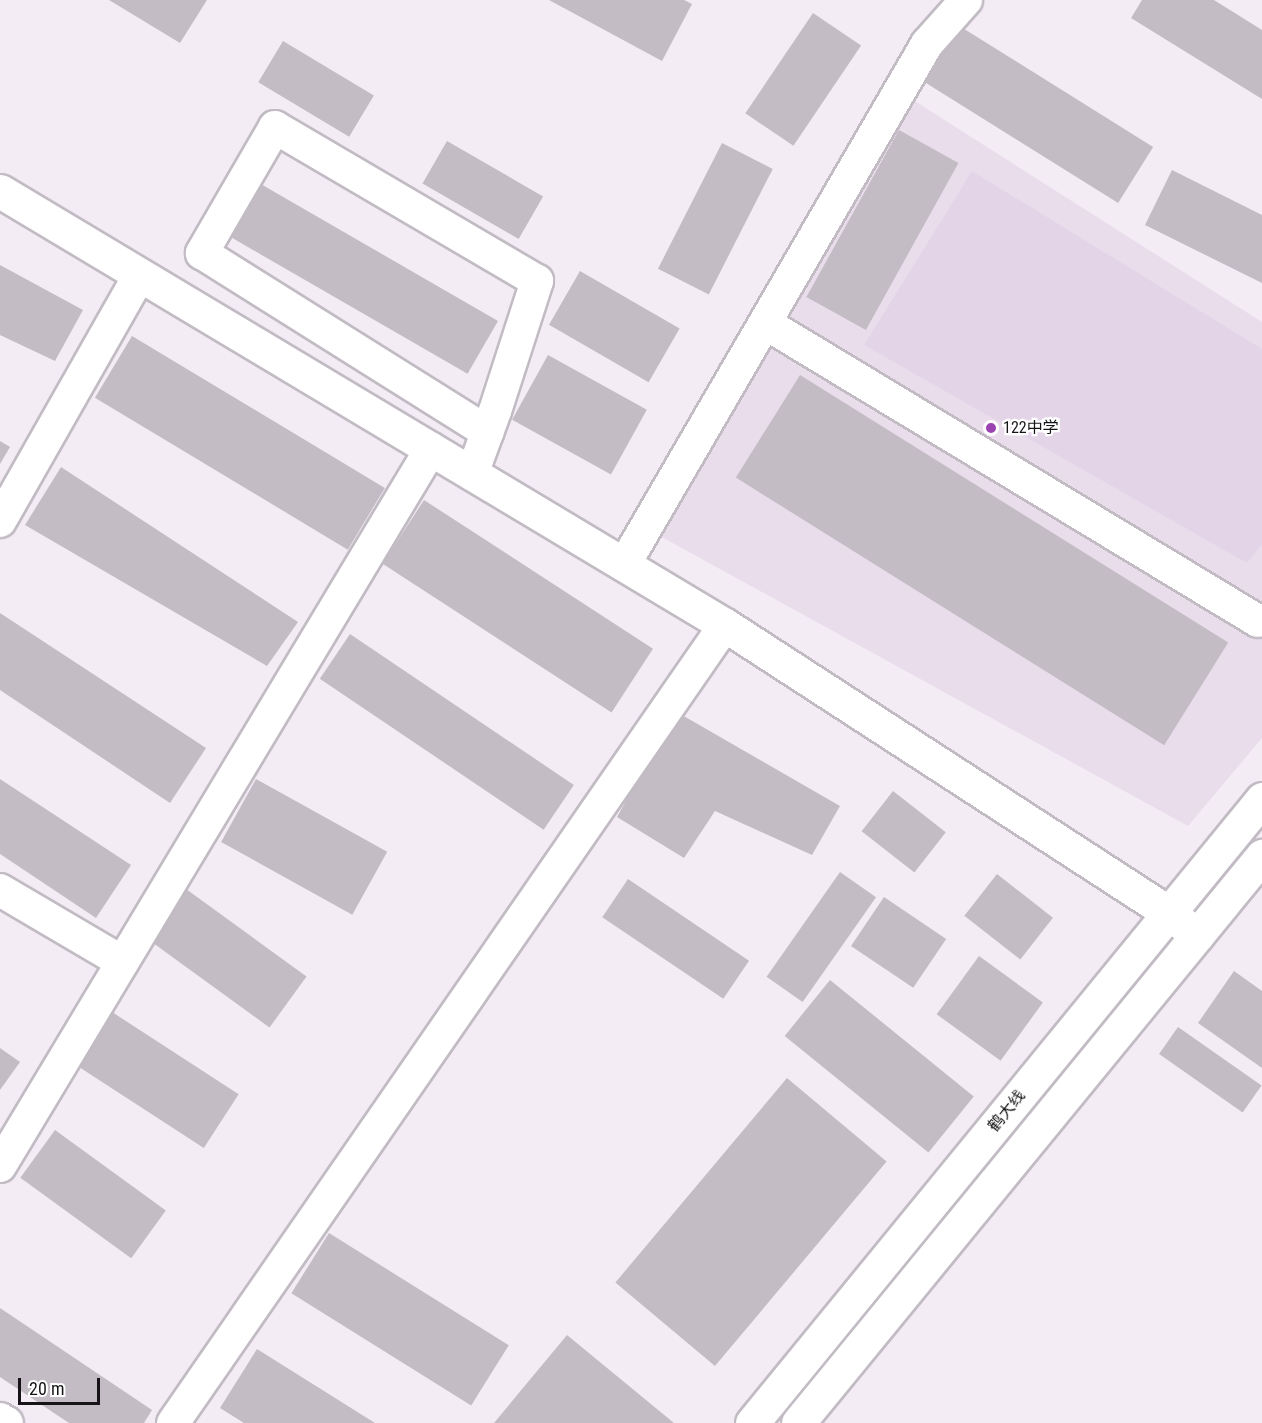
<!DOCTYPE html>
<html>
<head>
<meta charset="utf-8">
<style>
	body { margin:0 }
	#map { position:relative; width:1262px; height:1423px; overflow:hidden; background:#f3ecf5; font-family:"Roboto Condensed","Noto Sans SC",sans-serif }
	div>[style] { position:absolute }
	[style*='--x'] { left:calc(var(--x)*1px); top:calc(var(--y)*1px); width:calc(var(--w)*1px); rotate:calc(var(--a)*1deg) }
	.built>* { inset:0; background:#e9ddec }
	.green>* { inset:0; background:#e4d4e8 }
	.building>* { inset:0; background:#c3bcc4; transform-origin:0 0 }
	.roads { filter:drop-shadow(2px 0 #c2bbc4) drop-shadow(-2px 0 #c2bbc4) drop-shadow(0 2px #c2bbc4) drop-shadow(0 -2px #c2bbc4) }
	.minor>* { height:32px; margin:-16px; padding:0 16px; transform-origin:16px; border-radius:16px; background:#fff }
	.tertiary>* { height:33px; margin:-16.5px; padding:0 16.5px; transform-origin:16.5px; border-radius:16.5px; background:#fff }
	.secondary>* { height:33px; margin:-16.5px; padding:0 16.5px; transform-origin:16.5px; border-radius:16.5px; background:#fff }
	.dots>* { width:16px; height:16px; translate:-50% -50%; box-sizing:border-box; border:3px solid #fff; border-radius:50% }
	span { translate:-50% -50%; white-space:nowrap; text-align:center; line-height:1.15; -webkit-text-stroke:4.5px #fff; paint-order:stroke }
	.poi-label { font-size:16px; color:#171417 }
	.left { translate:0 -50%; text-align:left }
	.street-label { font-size:16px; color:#171417 }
	.scale { position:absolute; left:18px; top:1378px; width:82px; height:27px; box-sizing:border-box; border:3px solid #171417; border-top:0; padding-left:8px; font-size:18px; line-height:21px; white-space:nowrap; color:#171417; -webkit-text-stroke:4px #fff; paint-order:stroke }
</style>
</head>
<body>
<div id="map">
	<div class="built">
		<div style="clip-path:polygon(910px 98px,1262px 322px,1262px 738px,1188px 826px,658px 535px)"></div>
	</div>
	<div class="green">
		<div style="clip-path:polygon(972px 171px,1262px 349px,1262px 544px,1247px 563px,864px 345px)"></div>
	</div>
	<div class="building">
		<div style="clip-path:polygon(109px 0,207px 0,180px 43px)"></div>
		<div style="clip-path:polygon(549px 0,684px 0,692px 4px,662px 61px)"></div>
		<div style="clip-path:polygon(1142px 0,1214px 0,1262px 30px,1262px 99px,1131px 18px)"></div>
		<div style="left:813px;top:13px;width:58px;height:121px;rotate:34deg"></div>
		<div style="left:953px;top:22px;width:236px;height:66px;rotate:32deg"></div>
		<div style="left:283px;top:41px;width:106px;height:48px;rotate:31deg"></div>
		<div style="left:899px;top:130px;width:68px;height:191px;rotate:29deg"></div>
		<div style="left:447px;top:141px;width:111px;height:49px;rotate:30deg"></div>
		<div style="left:722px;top:143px;width:57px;height:141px;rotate:27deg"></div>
		<div style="clip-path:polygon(1172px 170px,1262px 215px,1262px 283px,1145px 225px)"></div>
		<div style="left:259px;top:183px;width:276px;height:61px;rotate:30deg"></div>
		<div style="clip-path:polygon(0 265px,83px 310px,55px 361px,0 335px)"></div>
		<div style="left:580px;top:271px;width:115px;height:62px;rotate:30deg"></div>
		<div style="left:132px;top:336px;width:295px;height:72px;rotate:31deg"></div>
		<div style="left:548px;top:355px;width:113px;height:74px;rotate:29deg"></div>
		<div style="left:800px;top:375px;width:505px;height:121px;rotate:32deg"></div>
		<div style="clip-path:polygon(0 441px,10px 447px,0 464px)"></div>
		<div style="clip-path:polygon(61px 467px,298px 622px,267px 666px,25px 525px)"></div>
		<div style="left:424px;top:500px;width:273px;height:76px;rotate:33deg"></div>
		<div style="clip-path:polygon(0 613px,206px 748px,170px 803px,0 690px)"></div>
		<div style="left:350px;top:634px;width:270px;height:54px;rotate:34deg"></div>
		<div style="clip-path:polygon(675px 711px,840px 806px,812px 855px,715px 811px,684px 858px,617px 817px)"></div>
		<div style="clip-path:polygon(0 779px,131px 865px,96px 918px,0 854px)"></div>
		<div style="left:256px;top:779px;width:150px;height:72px;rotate:29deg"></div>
		<div style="left:893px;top:791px;width:67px;height:51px;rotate:38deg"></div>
		<div style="left:840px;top:872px;width:44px;height:128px;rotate:35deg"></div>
		<div style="left:997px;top:874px;width:71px;height:53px;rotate:38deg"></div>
		<div style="left:628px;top:879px;width:146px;height:46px;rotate:34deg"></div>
		<div style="left:186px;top:889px;width:149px;height:63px;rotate:36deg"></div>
		<div style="left:884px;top:897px;width:75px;height:59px;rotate:34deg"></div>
		<div style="left:979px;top:956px;width:79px;height:72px;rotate:36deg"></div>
		<div style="clip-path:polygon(1234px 971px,1262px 991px,1262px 1068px,1198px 1023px)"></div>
		<div style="left:830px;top:980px;width:185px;height:72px;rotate:39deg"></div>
		<div style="left:112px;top:1012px;width:151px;height:64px;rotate:33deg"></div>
		<div style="left:1178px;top:1027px;width:102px;height:33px;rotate:35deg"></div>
		<div style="clip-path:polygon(0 1048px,20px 1062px,0 1090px)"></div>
		<div style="left:787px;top:1078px;width:130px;height:267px;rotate:40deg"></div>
		<div style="left:55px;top:1130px;width:137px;height:59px;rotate:36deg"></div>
		<div style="left:329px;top:1233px;width:212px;height:71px;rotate:32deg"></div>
		<div style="clip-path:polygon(0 1308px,152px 1410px,144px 1423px,69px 1423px,0 1377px)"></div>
		<div style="clip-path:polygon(567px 1335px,674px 1423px,494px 1423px)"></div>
		<div style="clip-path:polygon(257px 1349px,375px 1423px,244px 1423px,220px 1408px)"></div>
	</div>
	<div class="roads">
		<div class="minor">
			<div style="--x:765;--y:323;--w:576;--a:31.15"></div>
			<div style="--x:472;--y:474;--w:67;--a:-69.9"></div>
			<div style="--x:495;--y:411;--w:137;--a:-72.1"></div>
			<div style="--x:537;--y:281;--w:304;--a:-149.6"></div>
			<div style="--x:275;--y:127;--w:146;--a:120.1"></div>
			<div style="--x:202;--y:253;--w:337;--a:32.1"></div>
			<div style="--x:0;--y:521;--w:283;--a:-60.4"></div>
			<div style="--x:624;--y:565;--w:603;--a:-59.82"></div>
			<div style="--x:927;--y:44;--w:59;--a:-48.4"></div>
			<div style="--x:0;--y:890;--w:142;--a:30.5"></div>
			<div style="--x:0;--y:1166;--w:837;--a:-58.99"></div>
			<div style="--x:0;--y:1419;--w:8;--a:30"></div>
			<div style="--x:173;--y:1423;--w:970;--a:-55.33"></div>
		</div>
		<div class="tertiary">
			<div style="--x:0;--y:191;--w:845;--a:30.91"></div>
			<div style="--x:725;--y:625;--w:529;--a:32.97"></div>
			<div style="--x:1169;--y:913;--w:36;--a:38"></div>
		</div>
		<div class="secondary">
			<div style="--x:752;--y:1423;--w:806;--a:-50.74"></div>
			<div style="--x:798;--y:1423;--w:733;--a:-50.71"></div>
		</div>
	</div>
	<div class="dots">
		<div style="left:991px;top:428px;background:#9a42af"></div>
	</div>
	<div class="poi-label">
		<span class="left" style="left:1003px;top:428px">122中学</span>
	</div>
	<div class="street-label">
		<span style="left:1007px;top:1111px;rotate:-51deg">鹤大线</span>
	</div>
	<div class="scale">20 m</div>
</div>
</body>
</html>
